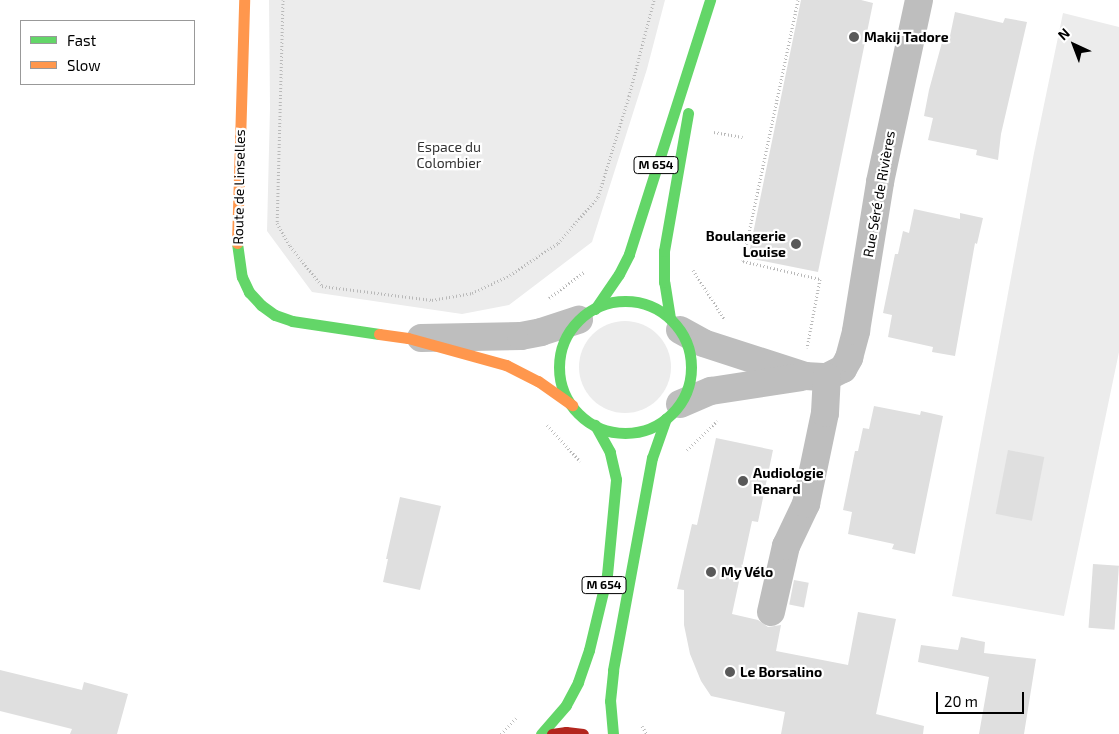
<!DOCTYPE html>
<html>
<head>
<meta charset="utf-8">
<style>
	body { margin:0 }
	#map { position:relative; width:1119px; height:734px; overflow:hidden; background:#fff; font-family:"Exo 2",sans-serif }
	div>[style] { position:absolute }
	[style*='--x'] { left:calc(var(--x)*1px); top:calc(var(--y)*1px); width:calc(var(--w)*1px); rotate:calc(var(--a)*1deg) }
	.green>* { inset:0; background:#ececec }
	.round { border-radius:50% }
	.building>* { inset:0; background:#dfdfdf; transform-origin:0 0 }
	.path>* { height:3px; margin-top:-1.5px; transform-origin:0; background:repeating-linear-gradient(90deg,#b9b9b9 0 1px,transparent 0 3.5px) }
	.street>* { height:28px; margin:-14px; padding:0 14px; transform-origin:14px; border-radius:14px; background:#bebebe }
	.fast>* { height:11px; margin:-5.5px; padding:0 5.5px; transform-origin:5.5px; border-radius:5.5px; background:#63d668 }
	.fast>.ring { margin:-5.5px; padding:0; box-sizing:content-box; background:none; border:11px solid #63d668; border-radius:50% }
	.slow>* { height:11px; margin:-5.5px; padding:0 5.5px; transform-origin:5.5px; border-radius:5.5px; background:#ff974d }
	.jam>* { height:11px; margin:-5.5px; padding:0 5.5px; transform-origin:5.5px; border-radius:5.5px; background:#b3261e }
	.dots>* { width:14px; height:14px; translate:-50% -50%; box-sizing:border-box; border:2px solid #fff; border-radius:50% }
	span { translate:-50% -50%; white-space:nowrap; text-align:center; line-height:1.15; -webkit-text-stroke:4.5px #fff; paint-order:stroke }
	.shield-label span { padding:1px 4px; background:#fff; border:1px solid; border-radius:4px; -webkit-text-stroke-width:0 }
	.shield-label { font-size:12px; color:#000; font-weight:700 }
	.poi-label { font-size:14px; color:#000; font-weight:700 }
	.left { translate:0 -50%; text-align:left }
	.right { translate:-100% -50%; text-align:right }
	.park-label { font-size:14px; color:#333 }
	.street-label { font-size:14px; color:#000 }
	.legend { position:absolute; left:20px; top:20px; width:175px; height:65px; box-sizing:border-box; background:#fff; border:1px solid #999; margin:0; padding:6px 9px; list-style:none; font-size:15px; color:#000 }
	.legend li { display:flex; align-items:center; gap:10px; height:25px }
	.legend b { width:25px; border:1px solid #999 }
	.north { position:absolute; left:1049px; top:20px; width:50px; height:50px; -webkit-text-stroke:4px #fff; paint-order:stroke; rotate:317deg; font-size:14px; font-weight:700; line-height:20px; text-align:center; color:#000 }
	.north::after { content:''; display:block; margin:auto; width:18px; height:22px; background:#000; clip-path:polygon(50% 0,100% 100%,50% 72%,0 100%) }
	.scale { position:absolute; left:936px; top:692px; width:88px; height:22px; box-sizing:border-box; border:2px solid #000; border-top:0; padding-left:6px; font-size:15px; line-height:18px; white-space:nowrap; color:#000; -webkit-text-stroke:4px #fff; paint-order:stroke }
</style>
</head>
<body>
<div id="map">
	<div class="green">
		<div style="clip-path:polygon(269px 0,665px 0,647px 69px,592px 242px,509px 305px,462px 314px,312px 292px,267px 231px,270px 108px)"></div>
		<div style="clip-path:polygon(1063px 13px,1119px 27px,1119px 352px,1064px 616px,952px 596px,1034px 153px)"></div>
		<div class="round" style="left:579px;top:321px;width:92px;height:92px"></div>
	</div>
	<div class="building">
		<div style="clip-path:polygon(801px 0,861px 0,873px 3px,818px 272px,748px 258px)"></div>
		<div style="clip-path:polygon(955px 12px,1003px 23px,1005px 18px,1027px 22px,1001px 134px,998px 160px,976px 155px,977px 150px,928px 140px,933px 118px,924px 116px,929px 90px,944px 35px,950px 36px)"></div>
		<div style="clip-path:polygon(914px 209px,960px 219px,960px 213px,983px 218px,977px 244px,975px 243px,955px 356px,932px 352px,933px 347px,888px 337px,892px 315px,883px 313px,895px 254px,898px 254px,903px 231px,909px 233px)"></div>
		<div style="clip-path:polygon(874px 406px,920px 415px,921px 411px,943px 416px,915px 554px,892px 549px,894px 544px,848px 534px,852px 512px,843px 510px,855px 451px,858px 451px,863px 428px,869px 429px)"></div>
		<div style="clip-path:polygon(716px 438px,773px 450px,758px 522px,752px 521px,732px 614px,758px 620px,768px 627px,781px 625px,776px 651px,848px 665px,858px 612px,896px 619px,876px 714px,924px 726px,923px 734px,781px 734px,785px 712px,711px 696px,701px 681px,690px 654px,684px 625px,684px 590px,677px 589px,692px 524px,697px 525px)"></div>
		<div style="left:1008px;top:450px;width:37px;height:65px;rotate:11deg"></div>
		<div style="clip-path:polygon(400px 497px,441px 506px,420px 590px,383px 582px,388px 559px,386px 559px)"></div>
		<div style="left:1093px;top:564px;width:26px;height:64px;rotate:4deg"></div>
		<div style="left:794px;top:580px;width:15px;height:25px;rotate:11deg"></div>
		<div style="clip-path:polygon(961px 637px,985px 642px,984px 653px,1036px 659px,1024px 734px,979px 734px,989px 677px,918px 662px,921px 645px,958px 650px)"></div>
		<div style="clip-path:polygon(0 670px,82px 690px,84px 682px,128px 694px,117px 734px,70px 734px,72px 729px,0 711px)"></div>
	</div>
	<div class="path">
		<div style="--x:283;--y:0;--w:223;--a:91.5"></div>
		<div style="--x:277;--y:223;--w:26;--a:61"></div>
		<div style="--x:290;--y:246;--w:51;--a:51.3"></div>
		<div style="--x:322;--y:286;--w:111;--a:7.3"></div>
		<div style="--x:432;--y:300;--w:41;--a:-9.9"></div>
		<div style="--x:472;--y:293;--w:38;--a:-25"></div>
		<div style="--x:507;--y:277;--w:61;--a:-33.7"></div>
		<div style="--x:558;--y:243;--w:61;--a:-49"></div>
		<div style="--x:598;--y:197;--w:106;--a:-72.9"></div>
		<div style="--x:629;--y:96;--w:99;--a:-75.4"></div>
		<div style="--x:798;--y:0;--w:267;--a:101.9"></div>
		<div style="--x:743;--y:261;--w:79;--a:13.2"></div>
		<div style="--x:820;--y:279;--w:70;--a:100.7"></div>
		<div style="--x:714;--y:132;--w:29;--a:10"></div>
		<div style="--x:693;--y:270;--w:59;--a:57.4"></div>
		<div style="--x:549;--y:298;--w:44;--a:-36.6"></div>
		<div style="--x:547;--y:425;--w:49;--a:47.5"></div>
		<div style="--x:687;--y:450;--w:42;--a:-44"></div>
		<div style="--x:642;--y:726;--w:9;--a:58"></div>
		<div style="--x:501;--y:734;--w:22;--a:-47"></div>
	</div>
	<div class="street">
		<div style="--x:680;--y:330;--w:26;--a:29"></div>
		<div style="--x:703;--y:343;--w:107;--a:17.9"></div>
		<div style="--x:805;--y:376;--w:22;--a:3"></div>
		<div style="--x:827;--y:377;--w:18;--a:-27"></div>
		<div style="--x:843;--y:369;--w:13;--a:-61"></div>
		<div style="--x:849;--y:358;--w:28;--a:-75"></div>
		<div style="--x:856;--y:331;--w:151;--a:-80.8"></div>
		<div style="--x:880;--y:182;--w:186;--a:-77.9"></div>
		<div style="--x:421;--y:338;--w:100;--a:-1.1"></div>
		<div style="--x:521;--y:336;--w:20;--a:-11"></div>
		<div style="--x:541;--y:332;--w:40;--a:-18"></div>
		<div style="--x:680;--y:404;--w:34;--a:-23"></div>
		<div style="--x:711;--y:391;--w:91;--a:-8.8"></div>
		<div style="--x:771;--y:612;--w:68;--a:-77.2"></div>
		<div style="--x:786;--y:546;--w:47;--a:-64.5"></div>
		<div style="--x:806;--y:504;--w:93;--a:-78.2"></div>
		<div style="--x:825;--y:413;--w:36;--a:-87"></div>
	</div>
	<div class="fast">
		<div style="--x:237;--y:243;--w:34;--a:82"></div>
		<div style="--x:242;--y:277;--w:17;--a:65"></div>
		<div style="--x:249;--y:292;--w:18;--a:47"></div>
		<div style="--x:261;--y:305;--w:17;--a:36"></div>
		<div style="--x:275;--y:315;--w:18;--a:19"></div>
		<div style="--x:292;--y:321;--w:88;--a:8.5"></div>
		<div class="ring" style="left:559px;top:301px;width:121px;height:121px"></div>
		<div style="--x:595;--y:309;--w:42;--a:-55.6"></div>
		<div style="--x:619;--y:274;--w:22;--a:-63"></div>
		<div style="--x:629;--y:254;--w:267;--a:-72.3"></div>
		<div style="--x:670;--y:318;--w:36;--a:-99"></div>
		<div style="--x:664;--y:282;--w:31;--a:-90"></div>
		<div style="--x:664;--y:251;--w:140;--a:-80.1"></div>
		<div style="--x:541;--y:734;--w:38;--a:-49"></div>
		<div style="--x:566;--y:705;--w:26;--a:-62"></div>
		<div style="--x:578;--y:682;--w:34;--a:-71"></div>
		<div style="--x:589;--y:650;--w:77;--a:-76.5"></div>
		<div style="--x:607;--y:575;--w:96;--a:-84.6"></div>
		<div style="--x:616;--y:479;--w:28;--a:-103"></div>
		<div style="--x:610;--y:452;--w:31;--a:-119"></div>
		<div style="--x:613;--y:734;--w:33;--a:-95"></div>
		<div style="--x:610;--y:701;--w:31;--a:-84"></div>
		<div style="--x:613;--y:670;--w:216;--a:-79.6"></div>
		<div style="--x:652;--y:458;--w:42;--a:-70.7"></div>
	</div>
	<div class="slow">
		<div style="--x:237;--y:243;--w:243;--a:-88.3"></div>
		<div style="--x:379;--y:334;--w:29;--a:8"></div>
		<div style="--x:408;--y:338;--w:102;--a:15.4"></div>
		<div style="--x:506;--y:365;--w:36;--a:27"></div>
		<div style="--x:538;--y:381;--w:42;--a:35.2"></div>
	</div>
	<div class="jam">
		<div style="--x:552;--y:734;--w:14;--a:-8"></div>
		<div style="--x:566;--y:732;--w:17;--a:7"></div>
	</div>
	<div class="dots">
		<div style="left:854px;top:37px;background:#595959"></div>
		<div style="left:796px;top:244px;background:#595959"></div>
		<div style="left:743px;top:481px;background:#595959"></div>
		<div style="left:711px;top:572px;background:#595959"></div>
		<div style="left:730px;top:672px;background:#595959"></div>
	</div>
	<div class="shield-label">
		<span style="left:656px;top:165px">M 654</span>
		<span style="left:604px;top:585px">M 654</span>
	</div>
	<div class="poi-label">
		<span class="left" style="left:864px;top:37px">Makij Tadore</span>
		<span class="right" style="left:786px;top:244px">Boulangerie<br>Louise</span>
		<span class="left" style="left:753px;top:481px">Audiologie<br>Renard</span>
		<span class="left" style="left:721px;top:572px">My Vélo</span>
		<span class="left" style="left:740px;top:672px">Le Borsalino</span>
	</div>
	<div class="park-label">
		<span style="left:449px;top:155px">Espace du<br>Colombier</span>
	</div>
	<div class="street-label">
		<span style="left:239px;top:187px;rotate:-89deg">Route de Linselles</span>
		<span style="left:879px;top:194px;rotate:-80deg">Rue Séré de Rivières</span>
	</div>
	<ul class="legend">
	<li><b style="height:6px;background:#63d668"></b>Fast</li>
	<li><b style="height:6px;background:#ff974d"></b>Slow</li>
	</ul>
	<div class="north">N</div>
	<div class="scale">20 m</div>
</div>
</body>
</html>
